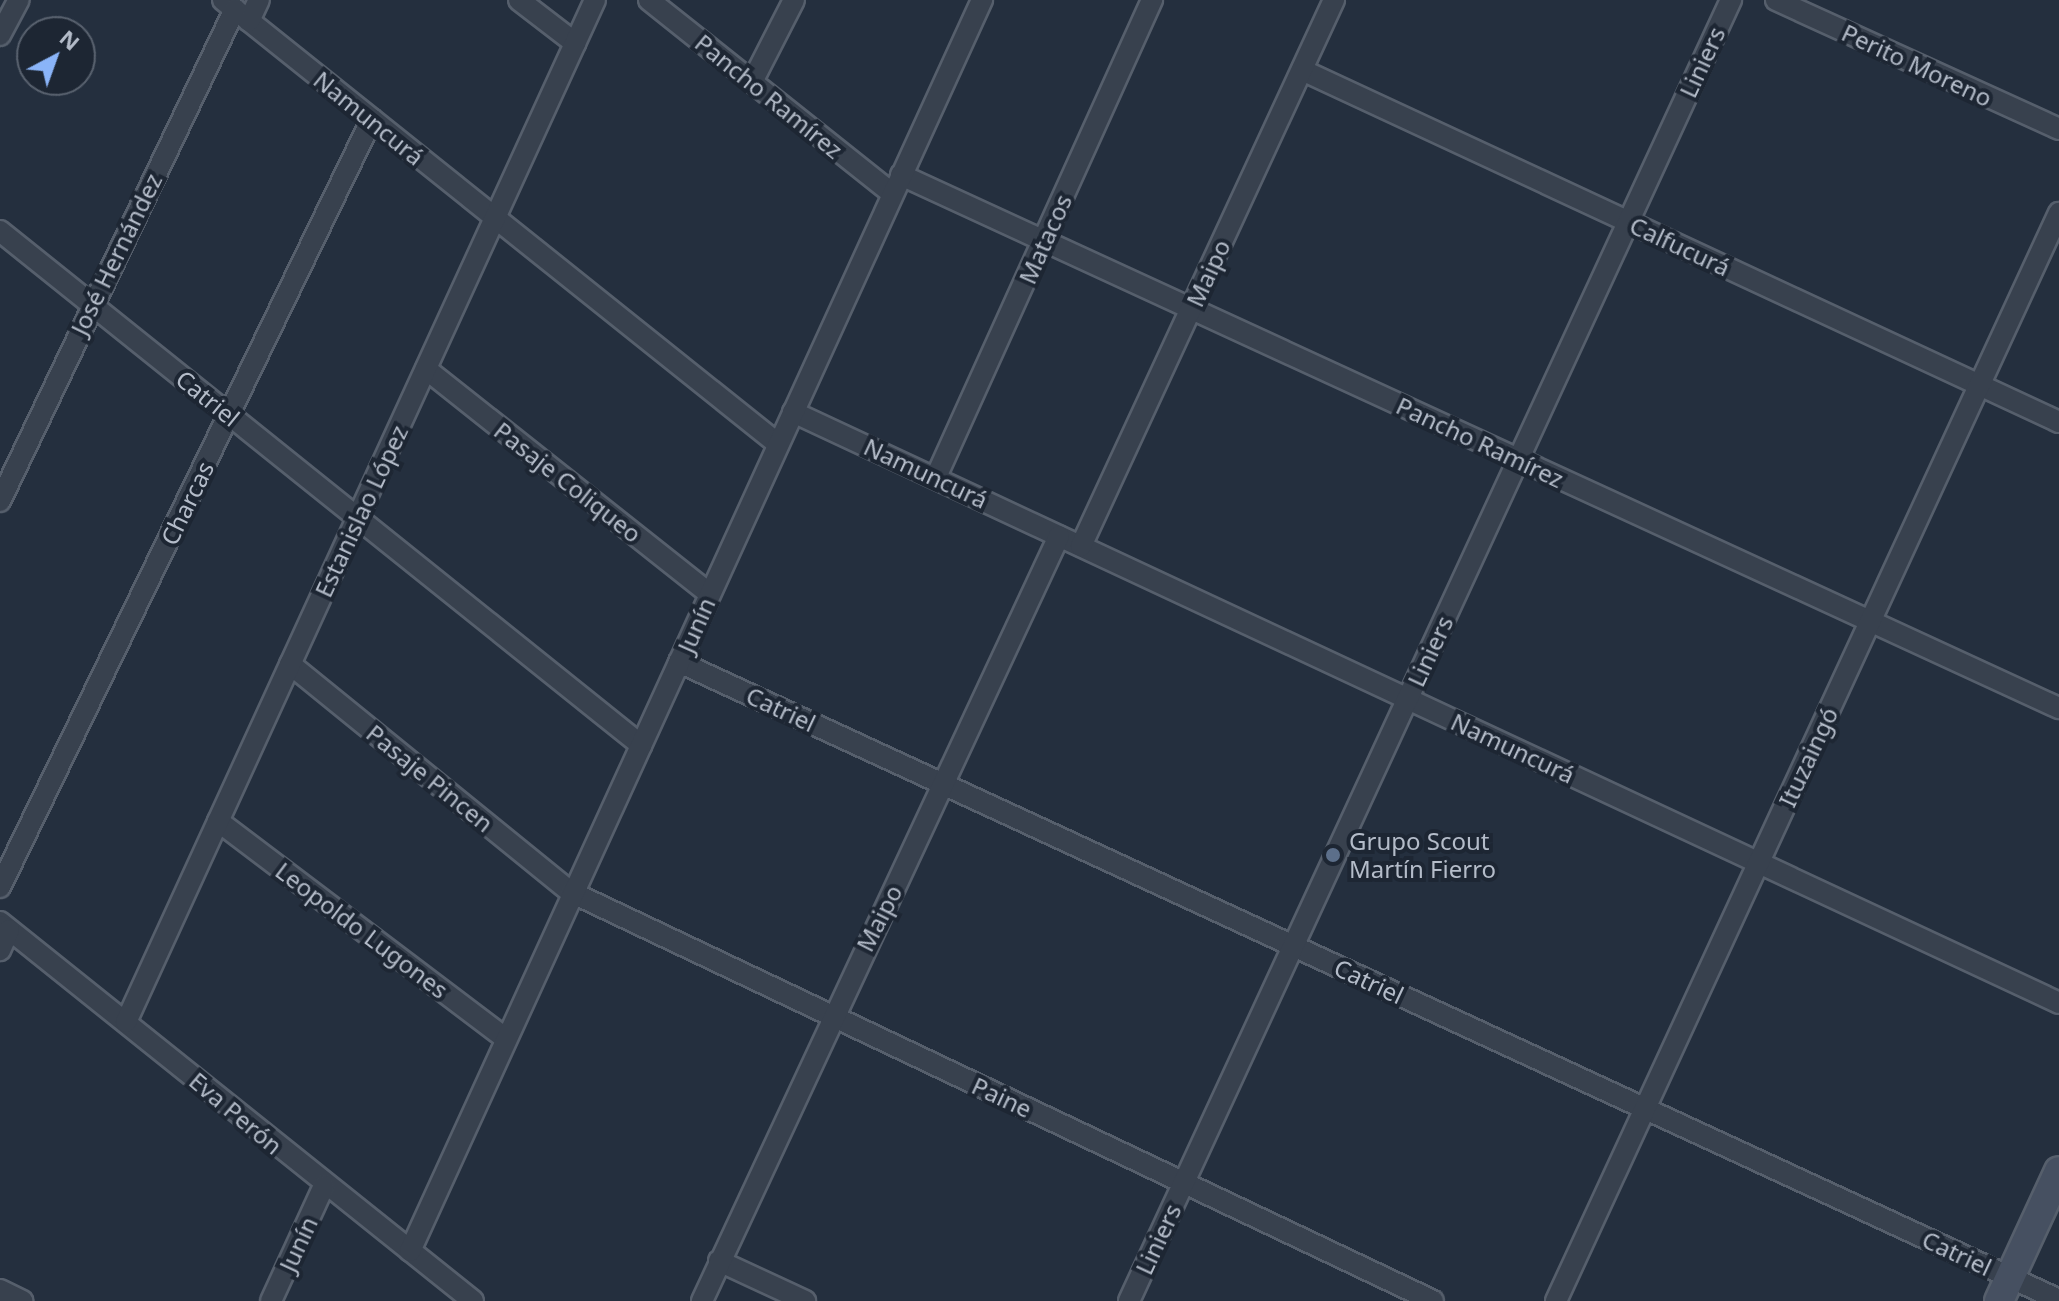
<!DOCTYPE html>
<html>
<head>
<meta charset="utf-8">
<style>
	body { margin:0 }
	#map { position:relative; width:2059px; height:1301px; overflow:hidden; background:#242f3e; font-family:"Noto Sans",sans-serif }
	div>[style] { position:absolute }
	[style*='--x'] { left:calc(var(--x)*1px); top:calc(var(--y)*1px); width:calc(var(--w)*1px); rotate:calc(var(--a)*1deg) }
	.roads { filter:drop-shadow(2px 0 #565f6c) drop-shadow(-2px 0 #565f6c) drop-shadow(0 2px #565f6c) drop-shadow(0 -2px #565f6c) }
	.minor>* { height:20px; margin:-10px; padding:0 10px; transform-origin:10px; border-radius:10px; background:#38414e }
	.secondary>* { height:28px; margin:-14px; padding:0 14px; transform-origin:14px; border-radius:14px; background:#465061 }
	.dots>* { width:22px; height:22px; translate:-50% -50%; box-sizing:border-box; border:4px solid #1d2633; border-radius:50% }
	span { translate:-50% -50%; white-space:nowrap; text-align:center; line-height:1.15; -webkit-text-stroke:8px #1d2633; paint-order:stroke }
	.street-label { font-size:24px; color:#b4bcc9 }
	.poi-label { font-size:24px; color:#b4bcc9 }
	.left { translate:0 -50%; text-align:left }
	.north { position:absolute; left:16px; top:16px; width:80px; height:80px; box-sizing:border-box; background:#1d2633; border:2px solid #59626f; border-radius:50%; rotate:41deg; font-size:22px; font-weight:700; line-height:32px; text-align:center; color:#b4bcc9 }
	.north::after { content:''; display:block; margin:auto; width:28px; height:36px; background:#8ab4f8; clip-path:polygon(50% 0,100% 100%,50% 72%,0 100%) }
</style>
</head>
<body>
<div id="map">
	<div class="roads">
		<div class="minor">
			<div style="--x:223;--y:0;--w:711;--a:38.66"></div>
			<div style="--x:519;--y:0;--w:71;--a:37.5"></div>
			<div style="--x:649;--y:0;--w:308;--a:38.5"></div>
			<div style="--x:1776;--y:0;--w:311;--a:24.5"></div>
			<div style="--x:249;--y:21;--w:23;--a:-65"></div>
			<div style="--x:0;--y:35;--w:40;--a:-62"></div>
			<div style="--x:1302;--y:70;--w:835;--a:24.94"></div>
			<div style="--x:752;--y:82;--w:92;--a:-62.9"></div>
			<div style="--x:901;--y:175;--w:1275;--a:24.72"></div>
			<div style="--x:0;--y:231;--w:822;--a:38.73"></div>
			<div style="--x:426;--y:369;--w:362;--a:38.4"></div>
			<div style="--x:793;--y:412;--w:1397;--a:25.02"></div>
			<div style="--x:936;--y:477;--w:524;--a:-65.64"></div>
			<div style="--x:0;--y:501;--w:545;--a:-64.47"></div>
			<div style="--x:1081;--y:546;--w:602;--a:-65.14"></div>
			<div style="--x:679;--y:662;--w:1520;--a:24.81"></div>
			<div style="--x:290;--y:664;--w:362;--a:39.1"></div>
			<div style="--x:571;--y:892;--w:954;--a:25.38"></div>
			<div style="--x:218;--y:821;--w:361;--a:37.1"></div>
			<div style="--x:0;--y:887;--w:853;--a:-64.16"></div>
			<div style="--x:0;--y:922;--w:606;--a:38.7"></div>
			<div style="--x:0;--y:926;--w:10;--a:24"></div>
			<div style="--x:9;--y:930;--w:22;--a:114"></div>
			<div style="--x:126;--y:1022;--w:1124;--a:-65.35"></div>
			<div style="--x:410;--y:1251;--w:1376;--a:-65.43"></div>
			<div style="--x:719;--y:1261;--w:95;--a:24.9"></div>
			<div style="--x:0;--y:1290;--w:25;--a:26"></div>
			<div style="--x:271;--y:1301;--w:127;--a:-65.3"></div>
			<div style="--x:702;--y:1301;--w:844;--a:-64.98"></div>
			<div style="--x:1129;--y:1301;--w:1434;--a:-65.17"></div>
			<div style="--x:1556;--y:1301;--w:1199;--a:-65.19"></div>
		</div>
		<div class="secondary">
			<div style="--x:1999;--y:1301;--w:143;--a:-65.2"></div>
		</div>
	</div>
	<div class="dots">
		<div style="left:1333px;top:855px;background:#5c6f8a"></div>
	</div>
	<div class="street-label">
		<span style="left:1702px;top:62px;rotate:-65deg">Liniers</span>
		<span style="left:1917px;top:65px;rotate:25deg">Perito Moreno</span>
		<span style="left:769px;top:96px;rotate:39deg">Pancho Ramírez</span>
		<span style="left:369px;top:118px;rotate:39deg">Namuncurá</span>
		<span style="left:1045px;top:239px;rotate:-66deg">Matacos</span>
		<span style="left:1680px;top:246px;rotate:25deg">Calfucurá</span>
		<span style="left:116px;top:254px;rotate:-64deg">José Hernández</span>
		<span style="left:1208px;top:273px;rotate:-65deg">Maipo</span>
		<span style="left:208px;top:398px;rotate:39deg">Catriel</span>
		<span style="left:1480px;top:442px;rotate:25deg">Pancho Ramírez</span>
		<span style="left:926px;top:473px;rotate:25deg">Namuncurá</span>
		<span style="left:568px;top:482px;rotate:38deg">Pasaje Coliqueo</span>
		<span style="left:187px;top:503px;rotate:-64deg">Charcas</span>
		<span style="left:361px;top:511px;rotate:-65deg">Estanislao López</span>
		<span style="left:696px;top:625px;rotate:-66deg">Junín</span>
		<span style="left:1430px;top:651px;rotate:-65deg">Liniers</span>
		<span style="left:781px;top:709px;rotate:25deg">Catriel</span>
		<span style="left:1513px;top:748px;rotate:25deg">Namuncurá</span>
		<span style="left:1808px;top:757px;rotate:-65deg">Ituzaingó</span>
		<span style="left:430px;top:778px;rotate:39deg">Pasaje Pincen</span>
		<span style="left:879px;top:918px;rotate:-63deg">Maipo</span>
		<span style="left:362px;top:930px;rotate:37deg">Leopoldo Lugones</span>
		<span style="left:1369px;top:981px;rotate:25deg">Catriel</span>
		<span style="left:1002px;top:1097px;rotate:25deg">Paine</span>
		<span style="left:236px;top:1113px;rotate:40deg">Eva Perón</span>
		<span style="left:1158px;top:1239px;rotate:-65deg">Liniers</span>
		<span style="left:298px;top:1244px;rotate:-65deg">Junín</span>
		<span style="left:1957px;top:1253px;rotate:25deg">Catriel</span>
	</div>
	<div class="poi-label">
		<span class="left" style="left:1349px;top:855px">Grupo Scout<br>Martín Fierro</span>
	</div>
	<div class="north">N</div>
</div>
</body>
</html>
